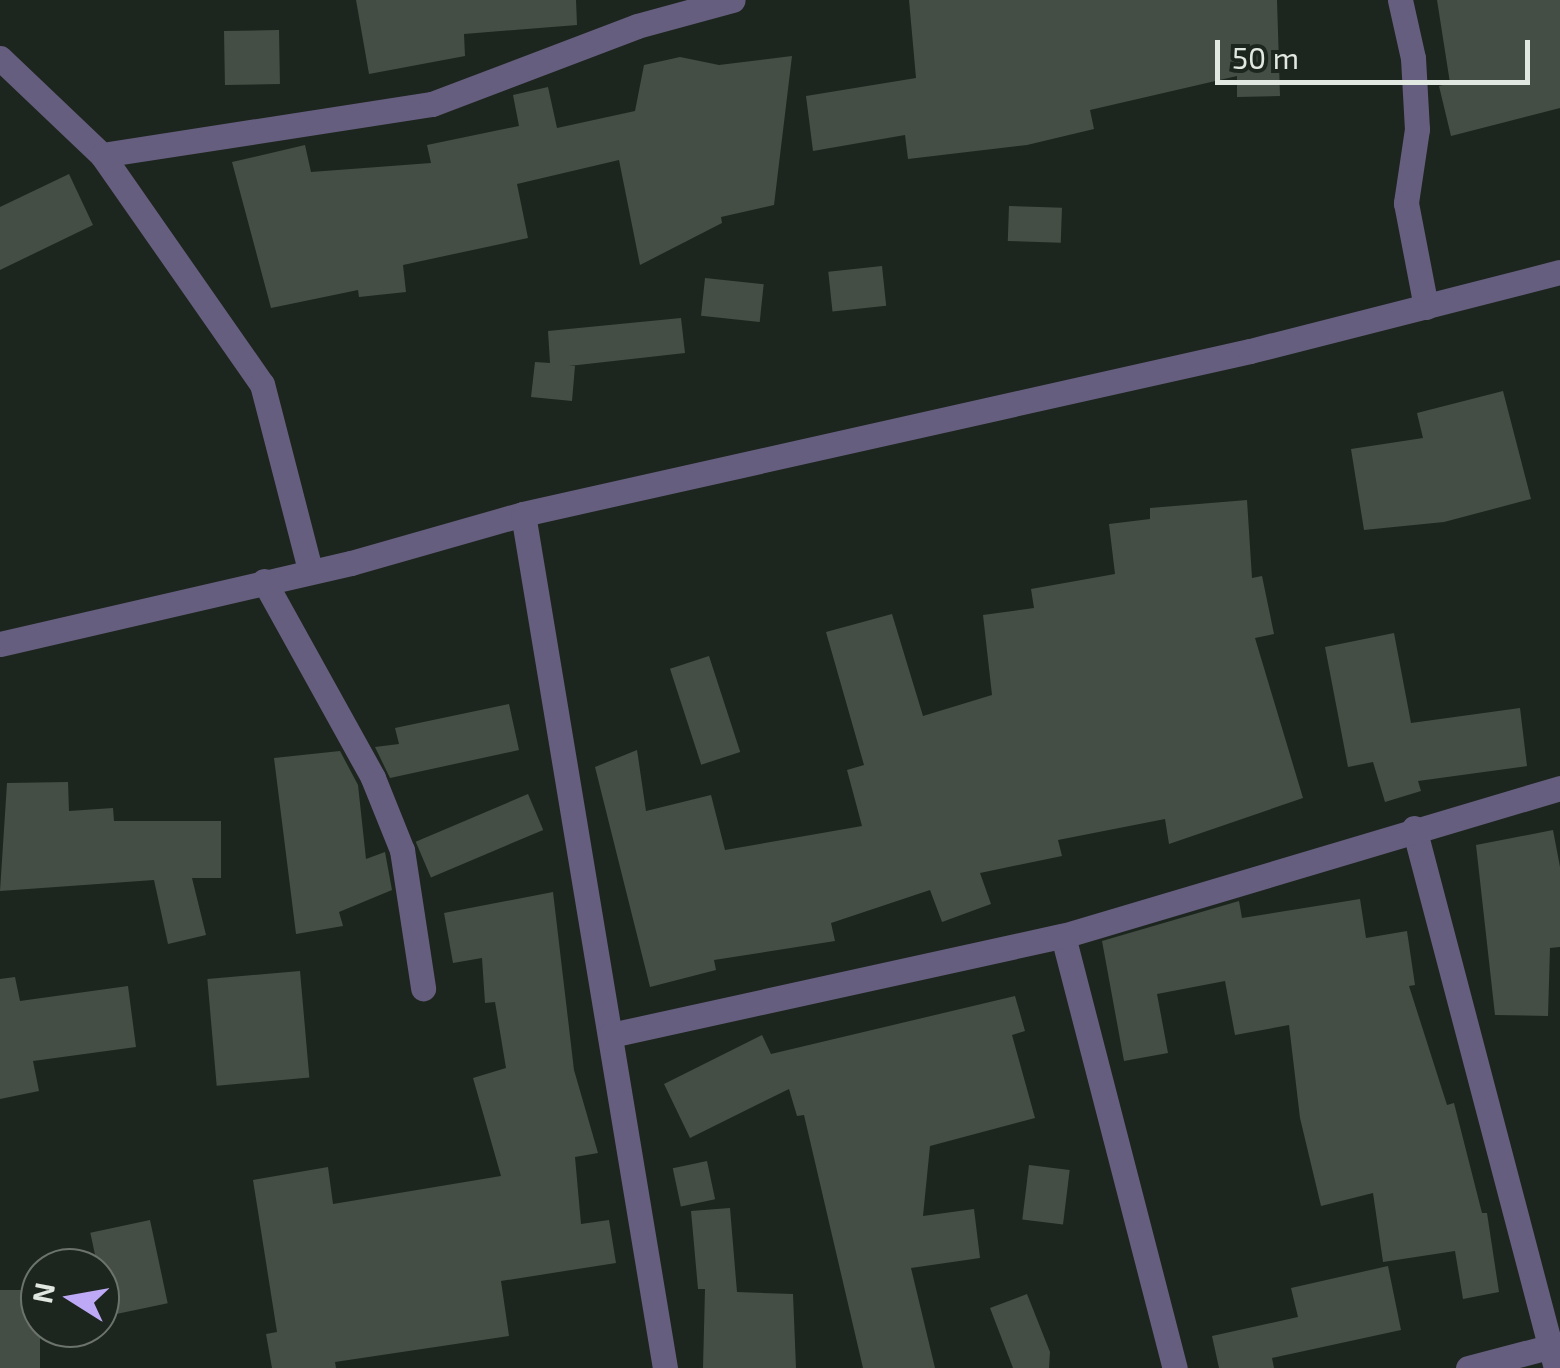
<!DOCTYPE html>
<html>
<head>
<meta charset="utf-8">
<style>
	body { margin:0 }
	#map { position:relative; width:1560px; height:1368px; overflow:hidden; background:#1d261e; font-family:"Exo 2",sans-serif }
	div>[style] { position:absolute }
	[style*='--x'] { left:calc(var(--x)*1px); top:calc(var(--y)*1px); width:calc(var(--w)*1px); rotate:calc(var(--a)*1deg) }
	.building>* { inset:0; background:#444e45; transform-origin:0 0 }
	.street>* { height:25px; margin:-12.5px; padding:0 12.5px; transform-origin:12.5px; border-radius:12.5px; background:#665e7f }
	span { translate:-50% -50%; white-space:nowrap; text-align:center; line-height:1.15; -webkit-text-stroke:8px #1d261e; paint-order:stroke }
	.north { position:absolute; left:20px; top:1248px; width:100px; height:100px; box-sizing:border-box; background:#1d261e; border:2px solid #6b736c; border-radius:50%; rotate:281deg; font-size:28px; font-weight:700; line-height:40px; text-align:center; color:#e1e7e1 }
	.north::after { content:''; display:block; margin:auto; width:35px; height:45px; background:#bda9f5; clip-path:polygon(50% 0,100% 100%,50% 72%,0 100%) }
	.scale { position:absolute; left:1215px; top:40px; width:315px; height:45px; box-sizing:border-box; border:5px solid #e1e7e1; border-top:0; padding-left:12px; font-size:30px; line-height:35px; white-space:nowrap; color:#e1e7e1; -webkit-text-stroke:8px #1d261e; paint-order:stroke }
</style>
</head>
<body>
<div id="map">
	<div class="building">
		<div style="clip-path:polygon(356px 0,576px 0,577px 25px,464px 34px,465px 56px,369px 74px)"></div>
		<div style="clip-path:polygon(909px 0,1277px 0,1280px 96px,1237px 97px,1237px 76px,1090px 110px,1094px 129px,1027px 145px,908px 159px,905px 135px,813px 151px,806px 96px,916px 78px)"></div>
		<div style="clip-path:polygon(1437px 0,1560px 0,1560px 108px,1451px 136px,1439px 86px,1450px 83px)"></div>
		<div style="left:279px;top:30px;width:54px;height:55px;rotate:89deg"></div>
		<div style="clip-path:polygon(792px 56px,774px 205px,721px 217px,722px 223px,640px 265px,619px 160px,517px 184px,528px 238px,403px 265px,406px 292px,359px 297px,358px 290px,271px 308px,232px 162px,305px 145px,311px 172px,431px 163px,427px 145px,519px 126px,513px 95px,548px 87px,557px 128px,635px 111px,644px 65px,680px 57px,719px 65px)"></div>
		<div style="clip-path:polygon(69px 174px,93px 225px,0 270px,0 207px)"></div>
		<div style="left:1009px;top:206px;width:53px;height:35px;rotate:2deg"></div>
		<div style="left:882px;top:266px;width:40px;height:54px;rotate:84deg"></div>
		<div style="left:705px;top:278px;width:59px;height:38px;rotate:6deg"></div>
		<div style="clip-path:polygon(681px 318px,685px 353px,569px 366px,575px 366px,572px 401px,531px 397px,535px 362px,550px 363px,548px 331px)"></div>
		<div style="clip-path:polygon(1503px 391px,1531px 499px,1444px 522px,1364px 530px,1351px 449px,1423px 438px,1417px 413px)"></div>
		<div style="clip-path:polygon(1247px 500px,1252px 578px,1262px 576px,1274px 634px,1255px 638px,1303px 798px,1169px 844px,1165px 819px,1058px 840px,1062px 856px,980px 873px,991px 904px,942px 922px,930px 890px,831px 923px,835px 941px,714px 960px,716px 970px,650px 987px,595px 767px,637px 750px,646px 811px,711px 795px,725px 850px,862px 826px,847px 770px,864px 765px,826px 632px,892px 614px,923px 716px,992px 695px,983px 615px,1034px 608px,1031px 589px,1115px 574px,1109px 524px,1150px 519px,1150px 508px)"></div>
		<div style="clip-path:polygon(1394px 633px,1411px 723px,1520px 708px,1527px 766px,1418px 781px,1421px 791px,1385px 802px,1373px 762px,1348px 767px,1325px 647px)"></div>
		<div style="left:709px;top:656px;width:101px;height:41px;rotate:72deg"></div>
		<div style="clip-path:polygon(509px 704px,519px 750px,390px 778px,375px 747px,399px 744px,395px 728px)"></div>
		<div style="clip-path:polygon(340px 751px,358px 785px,366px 859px,385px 852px,392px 890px,339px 912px,343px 926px,296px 934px,274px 758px)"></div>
		<div style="clip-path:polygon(68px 782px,69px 811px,113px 808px,114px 821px,221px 821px,221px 878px,192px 878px,206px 935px,168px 944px,154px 880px,0 891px,7px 783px)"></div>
		<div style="left:528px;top:794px;width:39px;height:122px;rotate:67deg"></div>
		<div style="clip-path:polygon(1553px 830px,1560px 867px,1560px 947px,1550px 948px,1548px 1016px,1495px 1015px,1476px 845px)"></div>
		<div style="clip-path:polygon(553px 892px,574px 1070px,598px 1153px,575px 1157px,581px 1224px,609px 1220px,616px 1263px,501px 1281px,509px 1336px,335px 1362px,336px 1368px,272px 1368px,266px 1334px,277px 1332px,253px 1180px,328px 1167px,333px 1204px,501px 1176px,473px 1078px,506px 1068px,495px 1002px,485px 1003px,482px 958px,453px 963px,444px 913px)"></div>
		<div style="clip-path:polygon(1360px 899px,1366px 938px,1407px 931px,1415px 985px,1409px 986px,1447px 1105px,1454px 1103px,1482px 1213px,1487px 1213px,1499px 1292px,1463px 1299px,1455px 1251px,1383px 1262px,1373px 1193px,1321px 1206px,1300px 1118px,1289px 1025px,1235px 1035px,1225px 981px,1157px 994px,1168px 1053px,1124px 1061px,1102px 941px,1239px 901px,1242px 918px)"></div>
		<div style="left:300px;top:971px;width:107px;height:93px;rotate:85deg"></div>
		<div style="clip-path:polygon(15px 977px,20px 1001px,128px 986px,136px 1047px,33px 1061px,39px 1091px,0 1099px,0 979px)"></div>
		<div style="clip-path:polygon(1015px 996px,1025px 1031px,1012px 1035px,1035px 1118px,930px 1146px,923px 1216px,974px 1209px,980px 1258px,911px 1268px,935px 1368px,863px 1368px,804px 1115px,797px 1116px,789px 1089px,690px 1138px,664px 1084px,762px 1035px,771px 1054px)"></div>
		<div style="left:707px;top:1161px;width:39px;height:35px;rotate:78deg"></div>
		<div style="left:1029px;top:1165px;width:41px;height:55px;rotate:7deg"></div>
		<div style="clip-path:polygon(730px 1208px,737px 1292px,793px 1294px,796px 1368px,703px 1368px,705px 1289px,698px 1289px,691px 1211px)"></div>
		<div style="left:150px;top:1220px;width:85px;height:61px;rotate:78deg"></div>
		<div style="clip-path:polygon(1388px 1266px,1401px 1330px,1272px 1358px,1274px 1368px,1219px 1368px,1212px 1336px,1298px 1317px,1291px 1288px)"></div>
		<div style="left:0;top:1290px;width:40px;height:78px"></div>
		<div style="clip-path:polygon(1027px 1294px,1050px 1352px,1049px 1368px,1013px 1368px,990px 1308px)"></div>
	</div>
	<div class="street">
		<div style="--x:1400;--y:0;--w:59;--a:77.4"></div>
		<div style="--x:1413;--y:58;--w:71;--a:86.8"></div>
		<div style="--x:1417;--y:129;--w:75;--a:98.5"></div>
		<div style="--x:1406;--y:203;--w:106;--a:79.1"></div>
		<div style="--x:0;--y:58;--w:141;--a:43.6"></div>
		<div style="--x:102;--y:155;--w:279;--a:55.1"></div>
		<div style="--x:262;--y:384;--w:192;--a:75.5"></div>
		<div style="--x:102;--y:155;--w:334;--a:-8.8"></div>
		<div style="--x:432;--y:104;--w:219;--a:-20.8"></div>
		<div style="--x:637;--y:26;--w:99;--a:-15.2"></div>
		<div style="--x:523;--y:514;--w:866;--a:80.56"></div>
		<div style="--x:264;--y:581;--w:225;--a:61"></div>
		<div style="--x:373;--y:778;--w:78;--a:68.1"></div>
		<div style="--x:402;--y:850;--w:140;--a:81.3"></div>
		<div style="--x:0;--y:644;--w:360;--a:-13"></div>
		<div style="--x:351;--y:563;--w:179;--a:-15.9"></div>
		<div style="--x:523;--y:514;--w:745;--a:-12.64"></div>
		<div style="--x:1250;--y:351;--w:320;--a:-14.3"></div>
		<div style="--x:1414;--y:828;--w:558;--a:75.27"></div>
		<div style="--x:1063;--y:936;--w:446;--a:75.5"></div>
		<div style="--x:611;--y:1035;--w:463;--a:-12.4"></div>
		<div style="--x:1063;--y:936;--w:519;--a:-16.58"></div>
		<div style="--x:1468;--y:1368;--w:95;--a:-14.6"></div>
	</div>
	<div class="north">N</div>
	<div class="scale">50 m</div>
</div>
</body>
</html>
